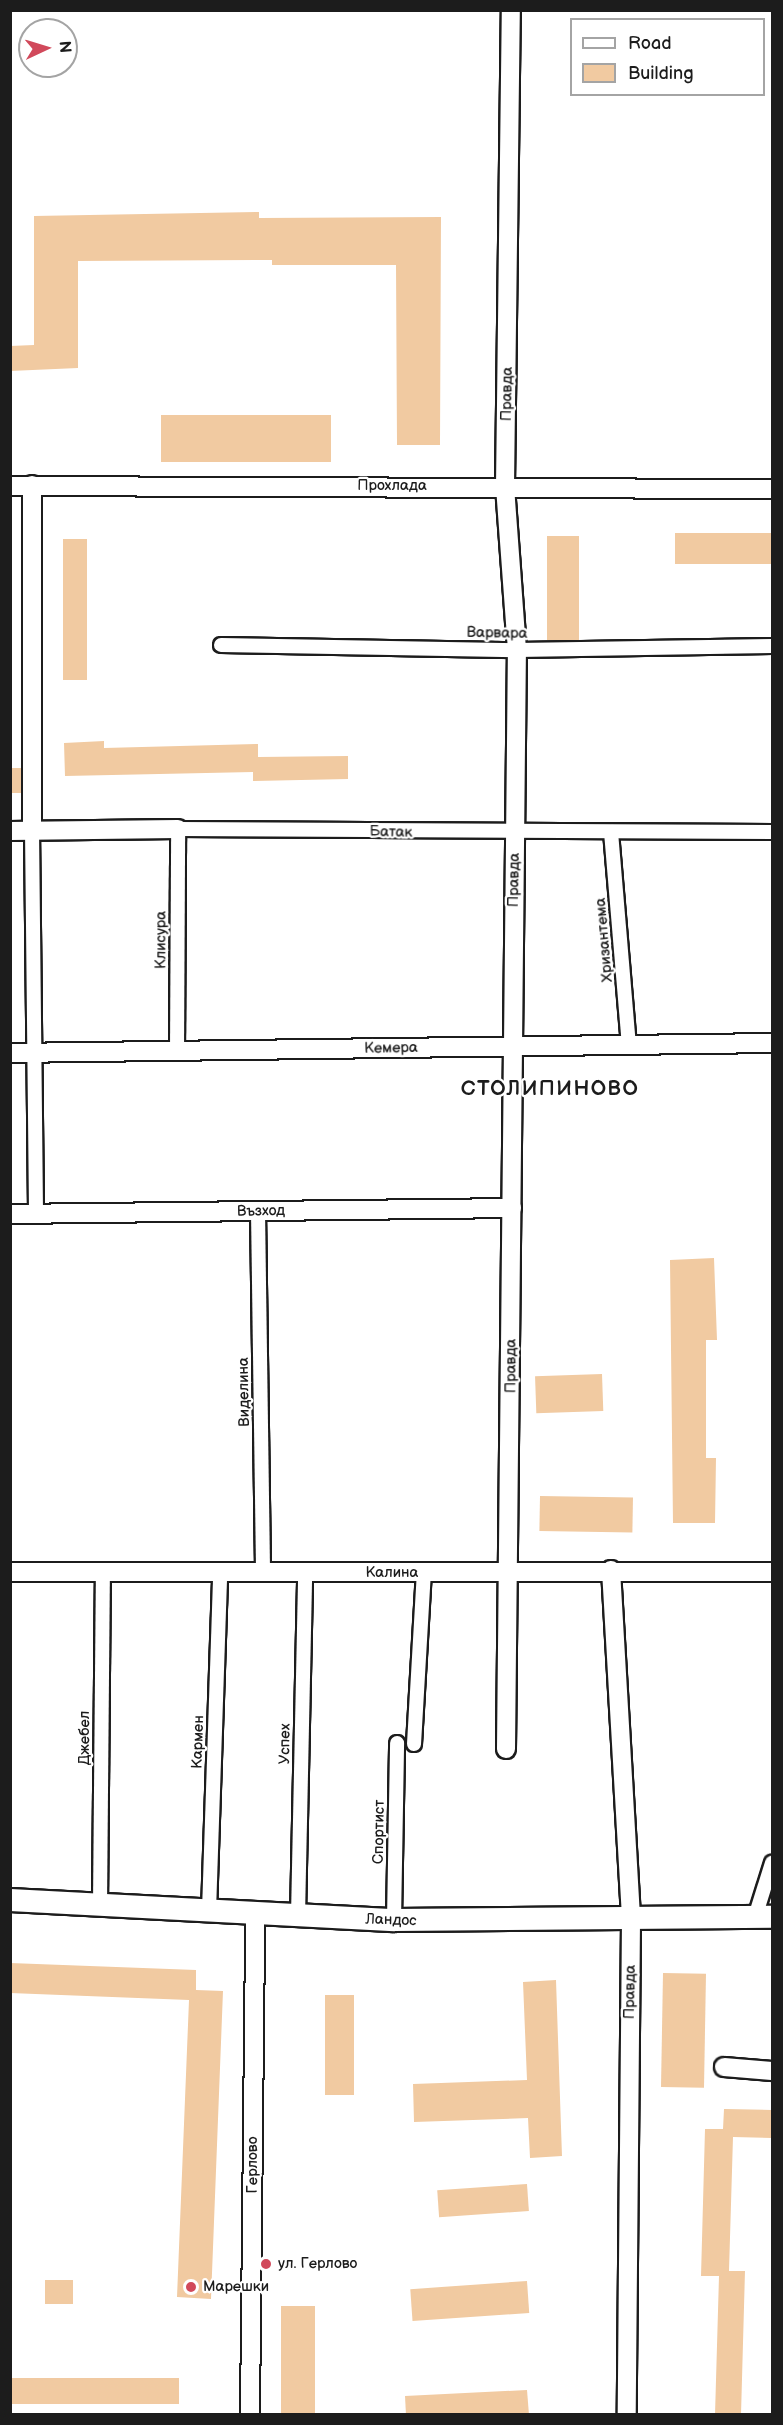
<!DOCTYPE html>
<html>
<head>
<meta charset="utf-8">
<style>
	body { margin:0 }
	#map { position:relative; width:783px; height:2425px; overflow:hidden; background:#fff; font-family:"Balsamiq Sans",sans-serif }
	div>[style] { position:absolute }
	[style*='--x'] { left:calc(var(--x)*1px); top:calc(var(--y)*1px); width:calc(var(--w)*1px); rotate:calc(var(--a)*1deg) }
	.building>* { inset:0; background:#f1caa1; transform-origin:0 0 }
	.roads { filter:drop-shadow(2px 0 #1c1c1c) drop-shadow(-2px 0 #1c1c1c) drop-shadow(0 2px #1c1c1c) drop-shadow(0 -2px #1c1c1c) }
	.pedestrian>* { height:14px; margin:-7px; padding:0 7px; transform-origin:7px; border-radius:7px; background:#fff }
	.minor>* { height:18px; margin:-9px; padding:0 9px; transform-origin:9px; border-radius:9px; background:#fff }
	.tertiary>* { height:22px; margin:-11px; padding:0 11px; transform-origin:11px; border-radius:11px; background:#fff }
	.dots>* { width:16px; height:16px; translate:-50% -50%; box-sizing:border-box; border:3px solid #fff; border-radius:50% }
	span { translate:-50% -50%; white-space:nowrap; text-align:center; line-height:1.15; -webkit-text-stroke:4.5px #fff; paint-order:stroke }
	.street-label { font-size:15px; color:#1c1c1c }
	.poi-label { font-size:15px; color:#1c1c1c }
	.left { translate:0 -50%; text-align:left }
	.district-label { font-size:21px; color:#1c1c1c; font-weight:700; letter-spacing:1.5px }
	.frame { position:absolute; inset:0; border:12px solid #1c1c1c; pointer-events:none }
	.legend { position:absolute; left:570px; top:18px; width:195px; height:78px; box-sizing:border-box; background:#fff; border:2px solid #a4a4a4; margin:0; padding:8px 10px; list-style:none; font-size:18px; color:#1c1c1c }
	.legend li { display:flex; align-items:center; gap:12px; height:30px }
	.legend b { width:30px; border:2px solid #a4a4a4 }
	.north { position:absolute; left:18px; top:18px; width:60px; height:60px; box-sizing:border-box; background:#fff; border:2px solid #a4a4a4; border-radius:50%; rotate:86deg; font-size:16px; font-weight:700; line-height:24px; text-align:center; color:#1c1c1c }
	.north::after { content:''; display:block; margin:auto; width:21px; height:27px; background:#d1495b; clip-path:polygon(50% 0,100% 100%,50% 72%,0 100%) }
</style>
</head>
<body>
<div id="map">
	<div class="building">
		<div style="clip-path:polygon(259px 212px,259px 218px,441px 217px,440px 445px,397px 445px,396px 265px,272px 265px,272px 260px,78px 261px,78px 368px,10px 371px,10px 346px,34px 345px,34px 216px)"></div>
		<div style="left:331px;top:415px;width:47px;height:170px;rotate:90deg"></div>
		<div style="left:772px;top:533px;width:31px;height:97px;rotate:90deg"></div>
		<div style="left:547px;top:536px;width:32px;height:104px"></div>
		<div style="left:63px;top:539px;width:24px;height:141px"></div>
		<div style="clip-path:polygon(104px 741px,104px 748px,258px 744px,258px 757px,348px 756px,348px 779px,253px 781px,253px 772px,65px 776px,64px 743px)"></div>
		<div style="left:10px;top:768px;width:11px;height:25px"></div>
		<div style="clip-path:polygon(714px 1258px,717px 1340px,706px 1340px,706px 1458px,716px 1458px,715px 1523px,673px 1523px,670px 1260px)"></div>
		<div style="left:602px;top:1374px;width:37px;height:67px;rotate:88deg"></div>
		<div style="left:540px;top:1496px;width:93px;height:35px;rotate:1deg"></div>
		<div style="clip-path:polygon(10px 1963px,196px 1970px,196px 1990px,223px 1991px,211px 2299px,177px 2297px,189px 2000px,10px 1993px)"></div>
		<div style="left:663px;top:1973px;width:43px;height:114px;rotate:1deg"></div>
		<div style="clip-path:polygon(556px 1980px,562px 2156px,530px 2158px,528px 2118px,414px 2122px,413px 2084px,527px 2080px,523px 1982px)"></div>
		<div style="left:325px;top:1995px;width:29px;height:100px"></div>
		<div style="clip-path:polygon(724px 2109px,772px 2110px,772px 2138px,733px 2137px,729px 2271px,745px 2271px,741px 2415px,715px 2415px,719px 2276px,701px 2276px,705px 2129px,723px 2129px)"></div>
		<div style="left:527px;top:2184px;width:27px;height:90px;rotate:86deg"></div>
		<div style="left:45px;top:2280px;width:28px;height:24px"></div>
		<div style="left:527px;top:2281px;width:32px;height:117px;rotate:86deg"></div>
		<div style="left:281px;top:2306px;width:34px;height:109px"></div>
		<div style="left:10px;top:2378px;width:169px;height:26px"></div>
		<div style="clip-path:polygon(527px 2390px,529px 2415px,406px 2415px,405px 2396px)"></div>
	</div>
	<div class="roads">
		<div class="pedestrian">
			<div style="--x:221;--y:645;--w:296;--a:1"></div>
			<div style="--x:517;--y:650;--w:255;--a:-0.9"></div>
			<div style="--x:32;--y:829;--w:385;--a:89.4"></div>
			<div style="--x:611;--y:832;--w:214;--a:85.2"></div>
			<div style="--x:177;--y:1051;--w:222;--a:-89.7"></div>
			<div style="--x:178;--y:829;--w:594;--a:0.29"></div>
			<div style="--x:258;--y:1211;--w:362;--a:89.2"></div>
			<div style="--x:414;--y:1744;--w:171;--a:-86.7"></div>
			<div style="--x:100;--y:1905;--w:333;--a:-89.5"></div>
			<div style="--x:209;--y:1911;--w:338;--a:-88.1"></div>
			<div style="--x:298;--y:1916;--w:343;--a:-88.8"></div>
			<div style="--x:755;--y:1917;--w:57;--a:-72.5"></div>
			<div style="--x:394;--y:1920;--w:177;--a:-89"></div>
		</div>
		<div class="minor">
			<div style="--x:32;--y:485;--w:344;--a:90"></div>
			<div style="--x:10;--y:486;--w:762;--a:0.23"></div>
			<div style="--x:10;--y:831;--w:168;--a:-0.7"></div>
			<div style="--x:10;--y:1053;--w:762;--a:-0.75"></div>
			<div style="--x:10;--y:1214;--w:502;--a:-0.68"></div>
			<div style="--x:611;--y:1570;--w:351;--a:86.7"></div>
			<div style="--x:631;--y:1920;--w:494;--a:90.5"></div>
			<div style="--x:10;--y:1572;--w:762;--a:0"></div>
			<div style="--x:506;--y:1749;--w:1099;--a:-89.43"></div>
			<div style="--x:517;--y:650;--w:164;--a:-94.2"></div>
			<div style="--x:505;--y:486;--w:476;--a:-89.3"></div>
			<div style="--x:724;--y:2067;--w:48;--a:4.8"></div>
			<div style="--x:250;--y:2414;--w:499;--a:-89.4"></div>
		</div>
		<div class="tertiary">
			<div style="--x:10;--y:1900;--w:385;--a:3"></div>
			<div style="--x:394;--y:1920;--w:378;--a:-0.5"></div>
		</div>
	</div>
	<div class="dots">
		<div style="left:266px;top:2264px;background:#d1495b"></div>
		<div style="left:191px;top:2287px;background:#d1495b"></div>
	</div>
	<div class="street-label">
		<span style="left:507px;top:394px;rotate:-89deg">Правда</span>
		<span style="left:392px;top:486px">Прохлада</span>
		<span style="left:497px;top:633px;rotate:1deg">Варвара</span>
		<span style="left:391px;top:832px;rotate:1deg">Батак</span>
		<span style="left:514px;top:880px;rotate:-89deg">Правда</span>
		<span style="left:161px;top:940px;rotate:-90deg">Клисура</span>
		<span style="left:604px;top:940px;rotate:-95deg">Хризантема</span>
		<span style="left:391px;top:1048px;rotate:-1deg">Кемера</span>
		<span style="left:261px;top:1211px;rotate:-1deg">Възход</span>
		<span style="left:511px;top:1366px;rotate:-90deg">Правда</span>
		<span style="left:244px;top:1392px;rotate:-91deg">Виделина</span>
		<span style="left:392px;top:1573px">Калина</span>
		<span style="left:85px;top:1738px;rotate:-90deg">Джебел</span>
		<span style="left:198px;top:1742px;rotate:-88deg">Кармен</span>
		<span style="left:285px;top:1744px;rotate:-89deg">Успех</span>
		<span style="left:379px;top:1832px;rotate:-89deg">Спортист</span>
		<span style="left:391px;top:1920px;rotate:2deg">Ландос</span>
		<span style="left:630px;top:1992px;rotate:-89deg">Правда</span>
		<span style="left:253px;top:2165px;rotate:-90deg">Герлово</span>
	</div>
	<div class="poi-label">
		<span class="left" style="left:278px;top:2264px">ул. Герлово</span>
		<span class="left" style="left:203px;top:2287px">Марешки</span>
	</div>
	<div class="district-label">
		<span style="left:550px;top:1089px">СТОЛИПИНОВО</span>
	</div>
	<div class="frame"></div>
	<ul class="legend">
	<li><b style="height:8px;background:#fff"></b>Road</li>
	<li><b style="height:16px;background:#f1caa1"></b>Building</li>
	</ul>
	<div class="north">N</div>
</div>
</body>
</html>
